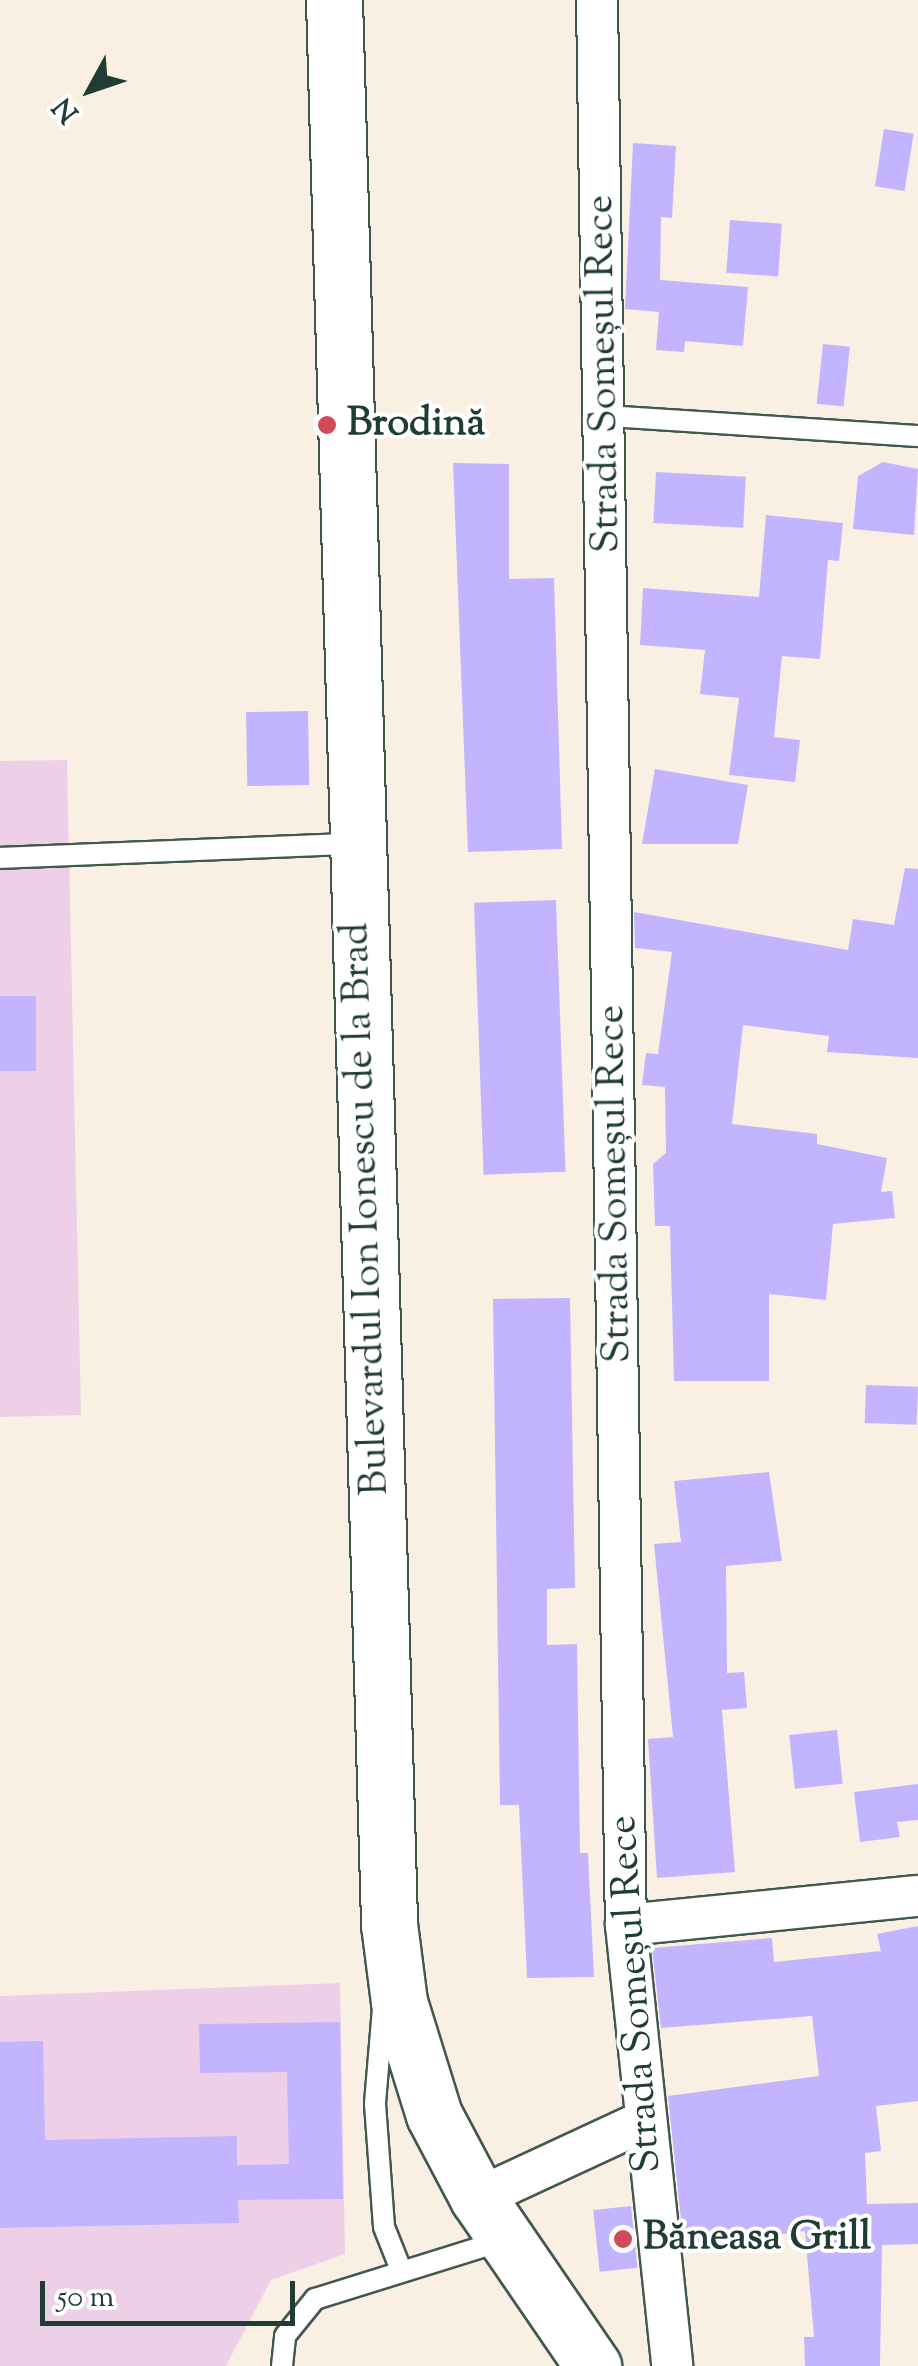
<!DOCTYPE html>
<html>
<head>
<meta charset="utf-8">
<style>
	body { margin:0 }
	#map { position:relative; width:918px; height:2366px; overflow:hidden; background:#f9f0e3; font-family:"Sorts Mill Goudy",serif }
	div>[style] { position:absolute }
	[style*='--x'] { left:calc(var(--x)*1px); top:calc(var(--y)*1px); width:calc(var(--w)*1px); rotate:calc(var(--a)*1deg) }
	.built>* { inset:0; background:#edd0e8 }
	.building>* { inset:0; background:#c3b4ff; transform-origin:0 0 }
	.roads { filter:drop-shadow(2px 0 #40584e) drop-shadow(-2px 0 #40584e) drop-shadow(0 2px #40584e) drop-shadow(0 -2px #40584e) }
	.service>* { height:20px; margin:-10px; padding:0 10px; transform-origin:10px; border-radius:10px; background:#fff }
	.minor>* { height:40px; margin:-20px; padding:0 20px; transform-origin:20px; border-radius:20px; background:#fff }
	.secondary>* { height:55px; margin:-27.5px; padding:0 27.5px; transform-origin:27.5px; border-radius:27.5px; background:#fff }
	.dots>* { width:28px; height:28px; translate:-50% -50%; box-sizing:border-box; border:5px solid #fff; border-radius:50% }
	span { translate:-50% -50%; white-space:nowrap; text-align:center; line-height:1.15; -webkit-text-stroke:8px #fff; paint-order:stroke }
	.street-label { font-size:40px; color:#1f3d34 }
	.poi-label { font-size:40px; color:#1f3d34; font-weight:700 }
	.left { translate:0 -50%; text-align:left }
	.north { position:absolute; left:40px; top:40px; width:100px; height:100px; -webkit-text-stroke:8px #fff; paint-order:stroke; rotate:230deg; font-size:28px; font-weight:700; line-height:40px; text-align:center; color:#1f3d34 }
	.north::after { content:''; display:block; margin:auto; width:35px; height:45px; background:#1f3d34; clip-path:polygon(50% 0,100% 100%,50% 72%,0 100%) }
	.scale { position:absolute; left:40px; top:2281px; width:255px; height:45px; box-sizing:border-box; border:5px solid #1f3d34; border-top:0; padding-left:12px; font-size:30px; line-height:35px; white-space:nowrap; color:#1f3d34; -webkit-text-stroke:8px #fff; paint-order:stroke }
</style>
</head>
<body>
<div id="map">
	<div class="built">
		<div style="clip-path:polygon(67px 760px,81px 1415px,0 1417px,0 761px)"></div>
		<div style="clip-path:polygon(340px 1983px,345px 2254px,271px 2280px,226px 2366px,0 2366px,0 1996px)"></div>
	</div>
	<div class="building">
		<div style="left:884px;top:129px;width:30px;height:58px;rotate:9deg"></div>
		<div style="clip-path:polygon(633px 143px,676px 146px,672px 218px,661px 217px,660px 280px,748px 287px,743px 346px,685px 341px,684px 352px,656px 350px,659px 312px,625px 309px)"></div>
		<div style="left:730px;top:220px;width:52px;height:53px;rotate:4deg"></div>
		<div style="left:823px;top:344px;width:27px;height:60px;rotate:6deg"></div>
		<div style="clip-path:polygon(883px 462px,918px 469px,914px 535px,853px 529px,858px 476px)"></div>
		<div style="clip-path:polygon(453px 463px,509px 464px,509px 579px,554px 578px,562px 849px,468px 852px)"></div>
		<div style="left:656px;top:472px;width:90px;height:51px;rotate:3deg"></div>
		<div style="clip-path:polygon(766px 515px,843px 523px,839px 561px,828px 560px,820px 659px,782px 656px,774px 737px,800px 740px,795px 782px,729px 775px,739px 698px,700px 694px,705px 650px,640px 645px,643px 588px,759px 597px)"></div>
		<div style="left:308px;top:711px;width:74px;height:62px;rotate:89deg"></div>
		<div style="clip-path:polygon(655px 769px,748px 785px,738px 844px,642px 844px)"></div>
		<div style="clip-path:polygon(905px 868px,918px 869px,918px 1058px,827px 1052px,829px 1036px,743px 1025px,732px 1124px,817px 1134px,817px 1144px,887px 1158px,881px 1192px,892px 1191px,895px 1218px,833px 1224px,826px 1300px,769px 1294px,769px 1381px,674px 1381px,670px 1226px,655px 1226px,653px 1164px,666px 1153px,665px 1087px,642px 1085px,646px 1053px,658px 1054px,672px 952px,635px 948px,634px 912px,848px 950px,853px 919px,894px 925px)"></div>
		<div style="left:556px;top:900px;width:272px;height:82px;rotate:88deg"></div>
		<div style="left:0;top:996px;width:36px;height:75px"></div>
		<div style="clip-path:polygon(570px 1298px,575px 1588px,547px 1589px,547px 1645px,577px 1644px,580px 1853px,588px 1853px,594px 1977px,527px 1978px,519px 1805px,500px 1805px,493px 1299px)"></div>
		<div style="left:866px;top:1385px;width:52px;height:38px;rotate:2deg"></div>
		<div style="clip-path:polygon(769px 1472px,782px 1561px,726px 1566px,727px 1673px,744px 1672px,747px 1708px,722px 1710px,735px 1872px,657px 1878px,648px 1739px,673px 1737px,654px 1544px,681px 1542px,674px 1481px)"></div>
		<div style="left:837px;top:1730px;width:54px;height:48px;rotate:84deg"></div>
		<div style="clip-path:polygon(918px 1784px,918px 1820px,897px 1822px,900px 1837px,860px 1842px,854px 1792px)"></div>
		<div style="clip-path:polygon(918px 1926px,918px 2101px,876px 2106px,881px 2151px,865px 2153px,867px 2204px,918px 2203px,918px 2244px,882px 2245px,880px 2366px,805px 2366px,804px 2337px,814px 2337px,805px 2231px,684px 2248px,668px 2096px,819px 2076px,812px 2016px,661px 2028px,652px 1948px,772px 1938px,774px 1962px,881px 1951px,877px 1934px)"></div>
		<div style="clip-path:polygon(340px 2022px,343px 2199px,238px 2200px,239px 2223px,0 2228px,0 2042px,43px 2041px,45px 2140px,237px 2136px,237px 2165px,289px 2164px,287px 2072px,200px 2073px,199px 2024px)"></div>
		<div style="left:631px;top:2206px;width:62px;height:38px;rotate:84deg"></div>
	</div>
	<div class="roads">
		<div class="service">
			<div style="--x:608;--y:416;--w:311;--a:3.7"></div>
			<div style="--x:0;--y:858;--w:355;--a:-2.3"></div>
			<div style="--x:383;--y:2008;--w:96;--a:94.8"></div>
			<div style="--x:375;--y:2104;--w:123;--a:85.8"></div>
			<div style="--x:384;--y:2227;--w:46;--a:68.4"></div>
			<div style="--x:282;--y:2366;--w:30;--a:-84"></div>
			<div style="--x:285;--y:2336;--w:48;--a:-51"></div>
			<div style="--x:315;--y:2299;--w:198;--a:-17.3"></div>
		</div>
		<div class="minor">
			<div style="--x:597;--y:0;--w:1925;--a:89.14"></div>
			<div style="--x:626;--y:1925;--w:443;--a:84"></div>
			<div style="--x:626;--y:1925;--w:293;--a:-5.7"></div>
			<div style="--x:478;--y:2198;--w:181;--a:-24.9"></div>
		</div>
		<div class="secondary">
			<div style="--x:334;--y:0;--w:1925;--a:88.36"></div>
			<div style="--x:389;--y:1924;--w:79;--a:82.7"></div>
			<div style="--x:399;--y:2002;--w:118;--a:72.8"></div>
			<div style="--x:434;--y:2115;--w:94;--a:62.1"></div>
			<div style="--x:478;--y:2198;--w:204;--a:55.6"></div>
		</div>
	</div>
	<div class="dots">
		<div style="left:327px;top:425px;background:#d1495b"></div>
		<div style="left:623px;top:2239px;background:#d1495b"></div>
	</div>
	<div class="street-label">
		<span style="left:605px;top:374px;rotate:-91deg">Strada Someșul Rece</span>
		<span style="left:616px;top:1184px;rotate:-91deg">Strada Someșul Rece</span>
		<span style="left:367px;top:1209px;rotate:-92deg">Bulevardul Ion Ionescu de la Brad</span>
		<span style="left:637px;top:1994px;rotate:-94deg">Strada Someșul Rece</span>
	</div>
	<div class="poi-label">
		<span class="left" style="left:347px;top:425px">Brodină</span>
		<span class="left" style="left:643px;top:2239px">Băneasa Grill</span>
	</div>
	<div class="north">N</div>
	<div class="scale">50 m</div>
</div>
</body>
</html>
